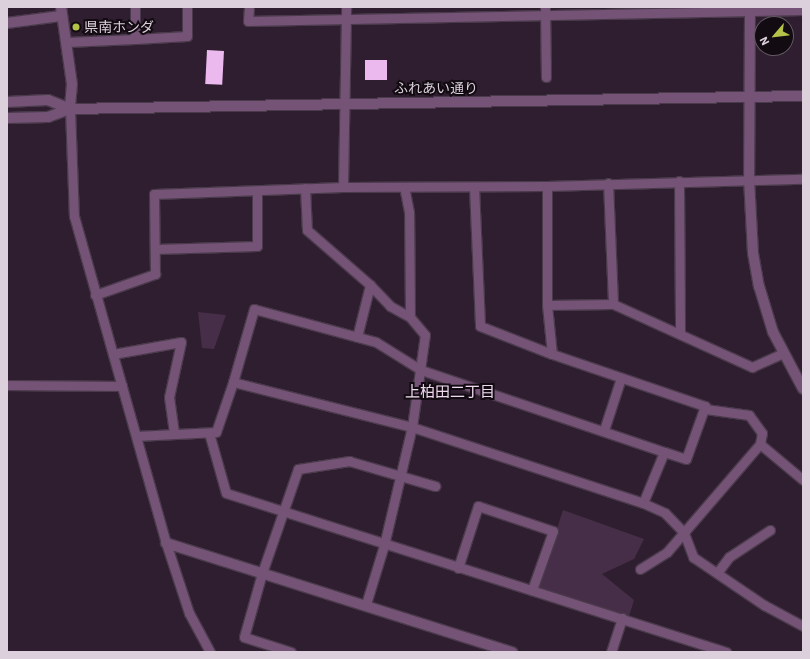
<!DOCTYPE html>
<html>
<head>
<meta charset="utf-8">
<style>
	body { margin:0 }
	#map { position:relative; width:810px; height:659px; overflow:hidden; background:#2e1e2f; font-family:"IBM Plex Sans","Noto Sans JP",sans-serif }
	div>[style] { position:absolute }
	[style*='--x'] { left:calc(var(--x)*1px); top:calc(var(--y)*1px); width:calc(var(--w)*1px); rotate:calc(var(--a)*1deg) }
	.green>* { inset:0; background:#472e48 }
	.building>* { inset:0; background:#ebb9ed; transform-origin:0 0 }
	.roads { filter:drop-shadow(1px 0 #4a3a4b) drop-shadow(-1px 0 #4a3a4b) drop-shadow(0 1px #4a3a4b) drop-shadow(0 -1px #4a3a4b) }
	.minor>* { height:9px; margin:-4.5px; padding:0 4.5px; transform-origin:4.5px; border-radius:4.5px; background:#745376 }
	.tertiary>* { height:10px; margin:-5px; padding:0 5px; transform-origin:5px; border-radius:5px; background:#745376 }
	.dots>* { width:11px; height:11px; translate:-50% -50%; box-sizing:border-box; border:2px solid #120b12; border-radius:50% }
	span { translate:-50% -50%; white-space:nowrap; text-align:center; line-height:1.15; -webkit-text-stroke:4px #120b12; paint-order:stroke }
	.poi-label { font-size:14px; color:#dbd0db }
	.left { translate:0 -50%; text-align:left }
	.street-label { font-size:14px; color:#dbd0db }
	.neighbourhood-label { font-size:15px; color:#efd9f0 }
	.frame { position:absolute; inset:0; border:8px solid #dbd0db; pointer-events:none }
	.north { position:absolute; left:754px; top:16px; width:40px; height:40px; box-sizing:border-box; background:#120b12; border:1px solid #625a62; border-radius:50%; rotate:242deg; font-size:11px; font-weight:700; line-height:16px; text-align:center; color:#dbd0db }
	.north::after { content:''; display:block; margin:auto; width:14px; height:18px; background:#b4c24a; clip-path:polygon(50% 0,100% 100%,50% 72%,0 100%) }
</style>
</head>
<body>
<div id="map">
	<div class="green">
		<div style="clip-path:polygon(198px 312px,226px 315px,214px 349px,202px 348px)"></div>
		<div style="clip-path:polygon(563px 510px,644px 539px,634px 559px,602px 574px,634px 600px,628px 620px,543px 592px,539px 586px)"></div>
	</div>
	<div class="building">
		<div style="left:207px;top:50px;width:17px;height:34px;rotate:3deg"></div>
		<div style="left:365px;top:60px;width:22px;height:20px"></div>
	</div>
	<div class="roads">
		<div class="minor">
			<div style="--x:249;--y:7;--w:14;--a:94"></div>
			<div style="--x:248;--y:21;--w:555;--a:-1.14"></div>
			<div style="--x:545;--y:7;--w:70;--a:89.2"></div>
			<div style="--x:135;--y:39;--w:52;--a:-3.3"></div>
			<div style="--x:187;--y:36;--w:29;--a:-90"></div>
			<div style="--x:67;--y:42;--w:68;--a:-2.5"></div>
			<div style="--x:135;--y:39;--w:32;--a:-90"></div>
			<div style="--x:70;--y:109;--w:107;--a:87.9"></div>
			<div style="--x:74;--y:216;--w:340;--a:74.3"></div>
			<div style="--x:166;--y:543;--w:74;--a:71.8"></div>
			<div style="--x:189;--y:613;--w:44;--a:61.7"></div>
			<div style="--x:679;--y:181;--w:153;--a:89.6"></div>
			<div style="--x:608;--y:183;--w:121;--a:87.6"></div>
			<div style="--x:547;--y:186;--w:119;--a:90"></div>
			<div style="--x:547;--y:305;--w:49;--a:84.2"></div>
			<div style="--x:552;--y:354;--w:162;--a:18.8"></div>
			<div style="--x:705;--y:406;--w:56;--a:109.7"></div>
			<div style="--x:686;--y:459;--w:23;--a:-162"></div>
			<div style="--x:664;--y:452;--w:55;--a:112.4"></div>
			<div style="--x:343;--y:187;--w:180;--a:-89"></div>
			<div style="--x:474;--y:187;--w:139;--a:87.5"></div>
			<div style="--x:480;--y:326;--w:77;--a:21.3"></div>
			<div style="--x:305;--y:188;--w:42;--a:87.3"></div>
			<div style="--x:307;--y:230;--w:84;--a:41.1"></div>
			<div style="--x:370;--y:285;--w:29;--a:46"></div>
			<div style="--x:390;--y:306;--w:23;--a:29"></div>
			<div style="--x:155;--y:249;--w:102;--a:-1.7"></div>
			<div style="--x:257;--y:246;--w:55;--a:-90"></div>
			<div style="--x:95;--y:295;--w:64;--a:-19.3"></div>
			<div style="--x:155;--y:274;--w:80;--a:-90.7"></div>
			<div style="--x:154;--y:194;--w:189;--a:-2.1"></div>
			<div style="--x:343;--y:187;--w:204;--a:-0.3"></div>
			<div style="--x:547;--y:186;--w:256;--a:-1.6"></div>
			<div style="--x:547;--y:305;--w:66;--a:-0.9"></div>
			<div style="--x:613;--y:304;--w:153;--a:24.4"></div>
			<div style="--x:752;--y:367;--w:34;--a:-24"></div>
			<div style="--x:357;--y:337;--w:54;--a:-76"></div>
			<div style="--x:113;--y:354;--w:69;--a:-10"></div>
			<div style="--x:181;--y:342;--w:56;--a:102.3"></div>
			<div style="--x:169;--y:397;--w:37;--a:82"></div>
			<div style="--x:233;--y:382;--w:76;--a:-74"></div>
			<div style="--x:254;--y:309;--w:126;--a:15.1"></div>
			<div style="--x:376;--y:342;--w:53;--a:31.9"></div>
			<div style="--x:421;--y:370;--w:256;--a:18.6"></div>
			<div style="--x:7;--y:385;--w:115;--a:0.5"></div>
			<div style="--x:604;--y:430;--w:55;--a:-71.9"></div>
			<div style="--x:209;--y:433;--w:62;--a:74.2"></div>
			<div style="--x:226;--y:493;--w:525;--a:17.64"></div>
			<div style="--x:136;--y:436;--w:80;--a:-2.9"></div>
			<div style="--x:216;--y:432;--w:53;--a:-71.2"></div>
			<div style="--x:233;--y:382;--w:185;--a:14.1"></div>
			<div style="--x:412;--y:427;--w:243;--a:18.2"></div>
			<div style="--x:643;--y:503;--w:24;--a:24"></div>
			<div style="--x:665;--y:513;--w:28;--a:46"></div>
			<div style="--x:684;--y:533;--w:26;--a:69"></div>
			<div style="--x:693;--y:557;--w:86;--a:34.1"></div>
			<div style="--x:764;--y:605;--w:44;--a:28.3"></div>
			<div style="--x:760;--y:444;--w:56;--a:39.9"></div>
			<div style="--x:458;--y:568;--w:65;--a:-72.1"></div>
			<div style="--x:478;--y:506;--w:79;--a:18.4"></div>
			<div style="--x:553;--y:531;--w:63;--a:109.6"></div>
			<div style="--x:640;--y:569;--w:32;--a:-32"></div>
			<div style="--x:667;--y:552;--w:143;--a:-49.3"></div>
			<div style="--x:760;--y:444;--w:11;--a:-80"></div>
			<div style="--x:762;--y:433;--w:22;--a:-126"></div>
			<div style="--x:749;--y:415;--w:44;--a:-172.2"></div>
			<div style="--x:717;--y:573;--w:20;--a:-53"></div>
			<div style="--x:729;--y:557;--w:49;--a:-33.4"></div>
			<div style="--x:366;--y:604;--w:62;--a:-73"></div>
			<div style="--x:384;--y:545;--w:121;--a:-76.7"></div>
			<div style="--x:412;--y:427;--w:93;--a:-82"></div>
			<div style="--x:425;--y:335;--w:23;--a:-130"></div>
			<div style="--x:410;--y:317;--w:105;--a:-90.5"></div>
			<div style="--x:409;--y:212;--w:25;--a:-101"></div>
			<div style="--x:291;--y:652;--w:49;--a:-162.3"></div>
			<div style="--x:244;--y:637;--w:66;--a:-74.3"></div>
			<div style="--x:262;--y:573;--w:110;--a:-70.9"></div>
			<div style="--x:298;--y:469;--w:52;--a:-8.9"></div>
			<div style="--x:349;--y:461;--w:90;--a:16.2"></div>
			<div style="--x:611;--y:652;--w:36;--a:-72"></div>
		</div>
		<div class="tertiary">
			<div style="--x:61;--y:7;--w:78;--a:81.9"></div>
			<div style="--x:72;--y:84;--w:25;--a:95"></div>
			<div style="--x:750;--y:7;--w:172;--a:90.3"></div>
			<div style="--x:749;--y:179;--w:74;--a:86.9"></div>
			<div style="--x:753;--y:253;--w:34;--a:80"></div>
			<div style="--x:759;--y:286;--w:48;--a:73.1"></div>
			<div style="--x:773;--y:332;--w:64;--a:62.2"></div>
			<div style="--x:7;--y:23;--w:54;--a:-7.4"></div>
			<div style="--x:7;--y:102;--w:41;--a:-2.8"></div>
			<div style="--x:48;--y:100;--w:24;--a:22"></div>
			<div style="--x:7;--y:118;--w:41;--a:-1.4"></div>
			<div style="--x:48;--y:117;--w:23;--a:-20"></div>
			<div style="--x:70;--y:109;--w:733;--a:-1.02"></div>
			<div style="--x:166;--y:543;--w:363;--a:17.5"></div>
		</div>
	</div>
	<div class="dots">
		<div style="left:76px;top:27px;background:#b4c24a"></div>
	</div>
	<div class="poi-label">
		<span class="left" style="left:84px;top:27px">県南ホンダ</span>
	</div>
	<div class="street-label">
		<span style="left:436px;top:88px">ふれあい通り</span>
	</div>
	<div class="neighbourhood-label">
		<span style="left:450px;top:392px">上柏田二丁目</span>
	</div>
	<div class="frame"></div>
	<div class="north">N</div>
</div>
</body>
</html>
